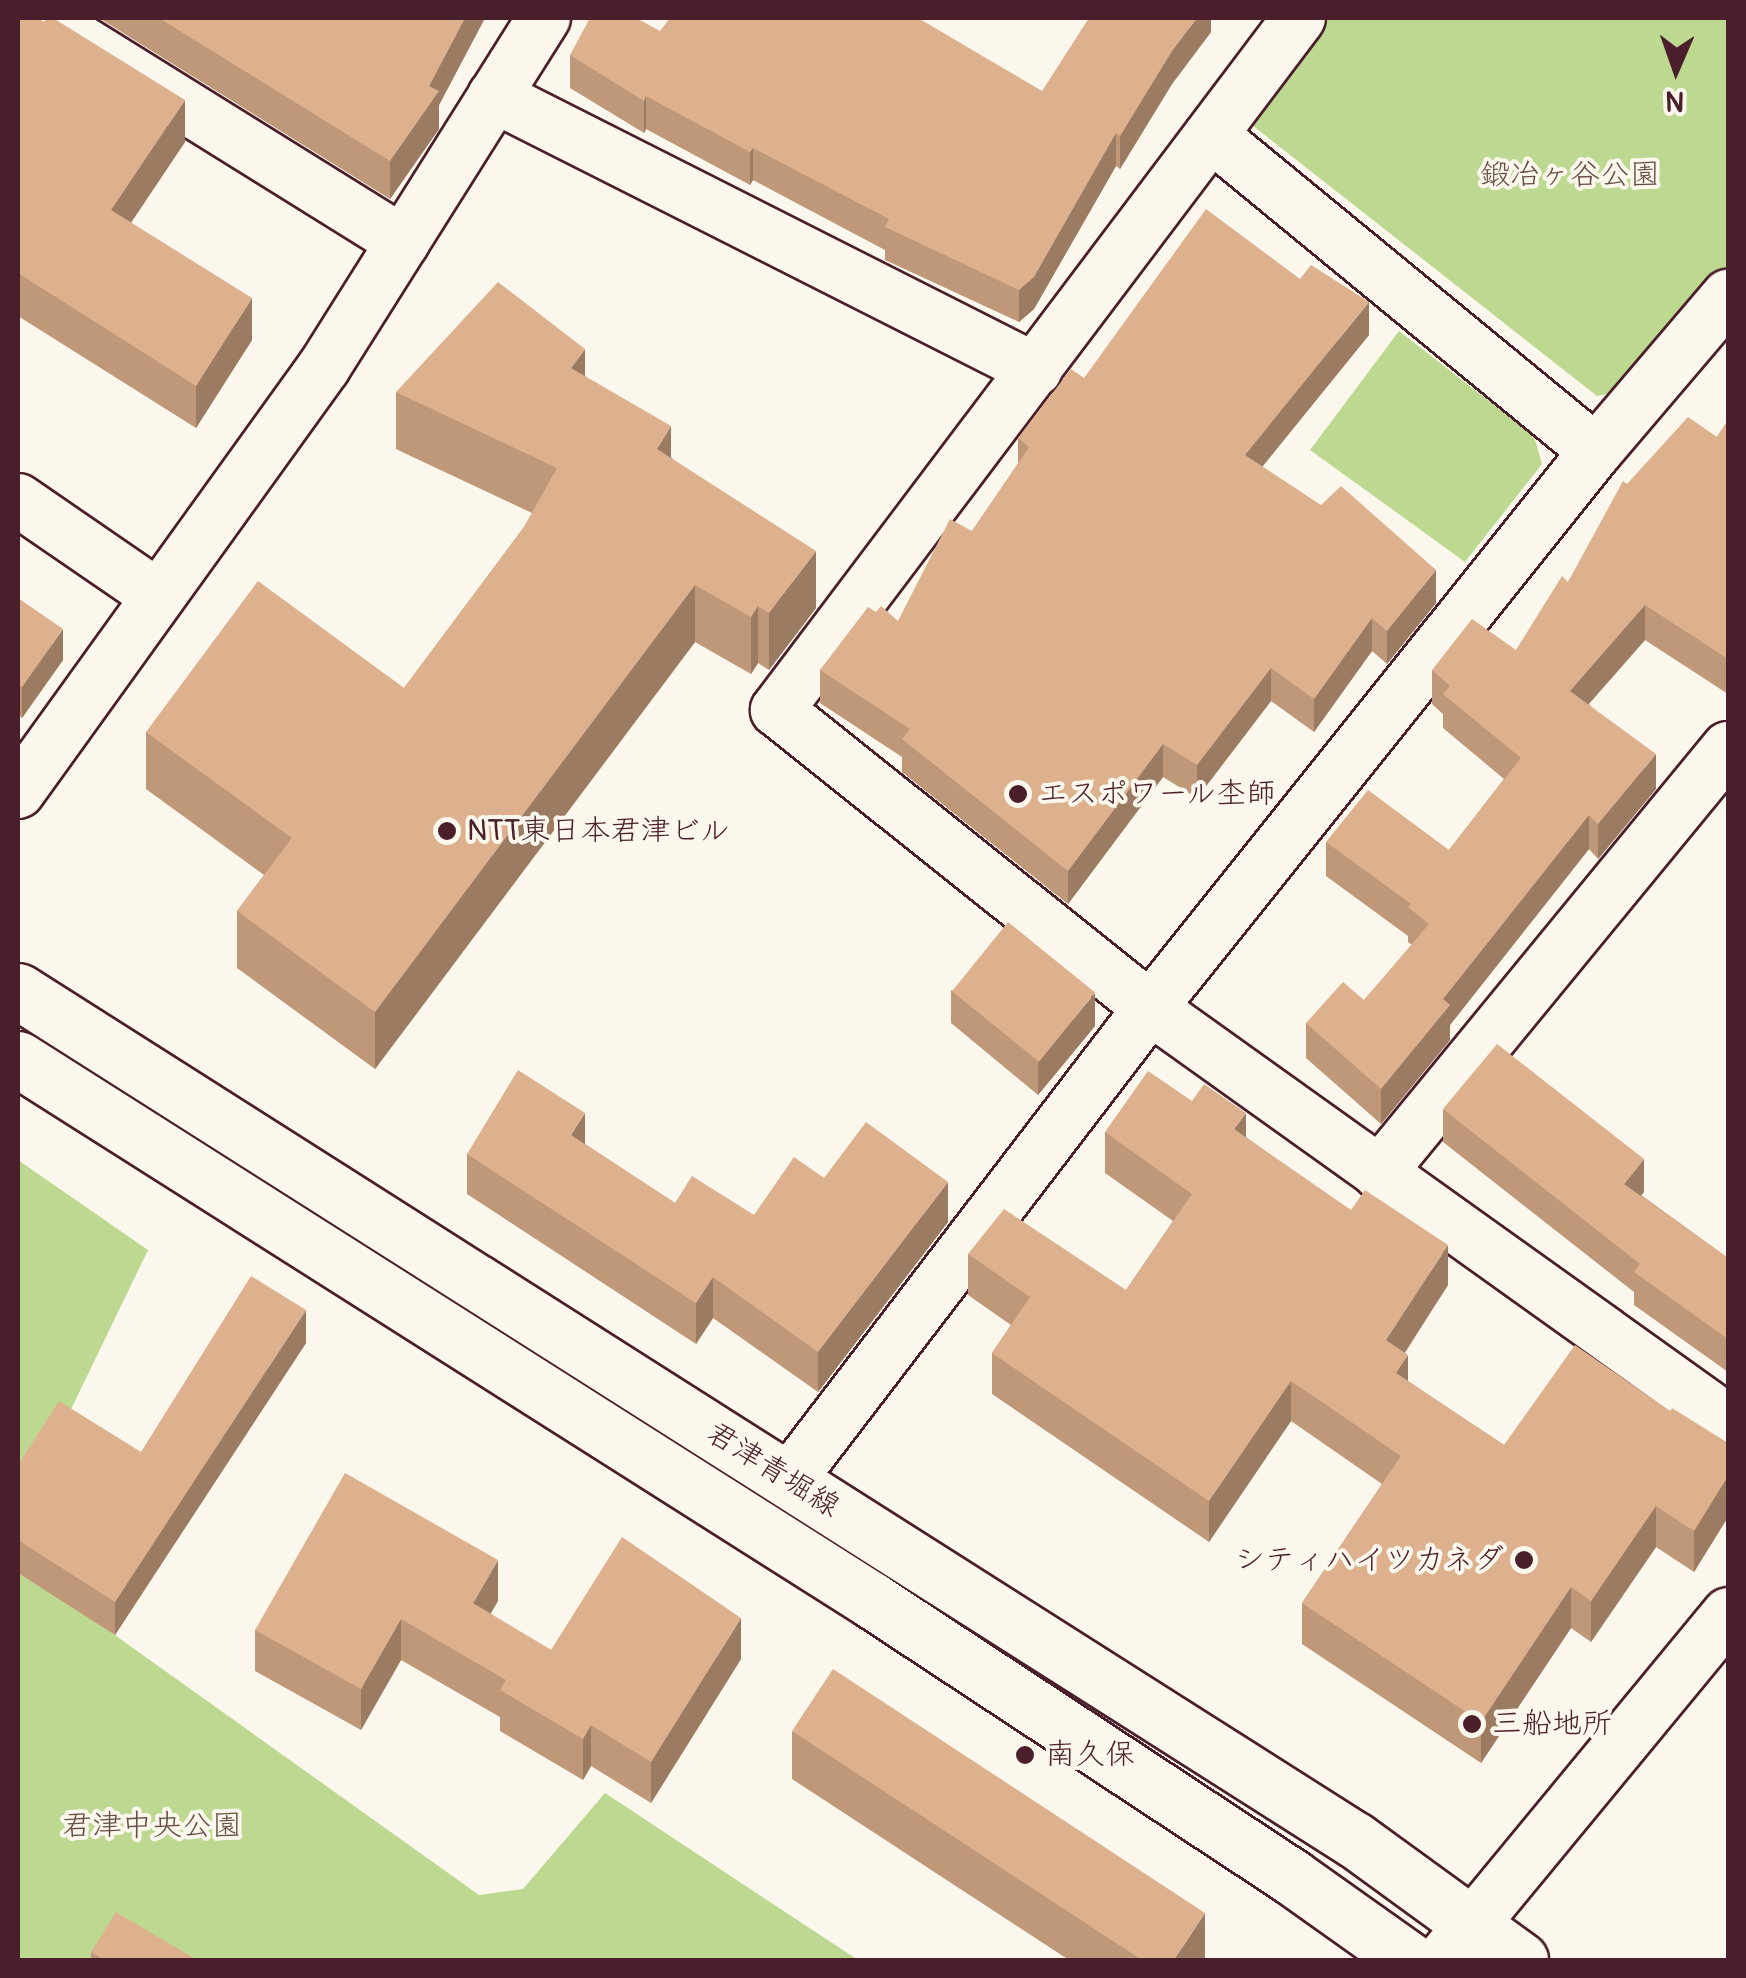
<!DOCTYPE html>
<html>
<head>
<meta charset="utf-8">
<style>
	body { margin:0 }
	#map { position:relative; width:1746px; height:1978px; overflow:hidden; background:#fbf7ec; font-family:Pangolin,"Klee One",sans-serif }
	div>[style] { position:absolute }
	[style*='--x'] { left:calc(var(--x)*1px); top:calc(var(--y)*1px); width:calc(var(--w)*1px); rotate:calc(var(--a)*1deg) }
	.green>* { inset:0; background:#bdd991 }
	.roads { filter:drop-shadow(2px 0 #4a1f2b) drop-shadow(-2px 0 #4a1f2b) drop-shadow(0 2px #4a1f2b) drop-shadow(0 -2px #4a1f2b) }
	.minor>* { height:52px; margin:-26px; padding:0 26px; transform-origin:26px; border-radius:26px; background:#fbf7ec }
	.tertiary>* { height:55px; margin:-27.5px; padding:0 27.5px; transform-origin:27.5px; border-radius:27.5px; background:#fbf7ec }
	.secondary>* { height:55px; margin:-27.5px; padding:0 27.5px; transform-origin:27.5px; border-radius:27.5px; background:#fbf7ec }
	.wall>* { inset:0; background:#bf987a }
	.shaded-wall>* { inset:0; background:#9b7c63 }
	.building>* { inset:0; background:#deb18e; transform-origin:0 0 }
	.dots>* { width:28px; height:28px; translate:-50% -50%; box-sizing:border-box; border:5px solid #fbf7ec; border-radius:50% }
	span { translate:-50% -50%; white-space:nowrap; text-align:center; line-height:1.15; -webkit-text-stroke:8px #fbf7ec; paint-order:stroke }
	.park-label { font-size:30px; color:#674e44 }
	.poi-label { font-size:30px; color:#4a1f2b }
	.left { translate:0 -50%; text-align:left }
	.right { translate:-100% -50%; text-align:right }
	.street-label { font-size:30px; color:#4a1f2b }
	.frame { position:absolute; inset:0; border:20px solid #4a1f2b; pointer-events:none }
	.north { position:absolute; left:1626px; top:20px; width:100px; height:100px; -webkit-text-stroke:8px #fbf7ec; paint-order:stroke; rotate:182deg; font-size:28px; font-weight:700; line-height:40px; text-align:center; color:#4a1f2b }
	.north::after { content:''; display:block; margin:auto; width:35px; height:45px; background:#4a1f2b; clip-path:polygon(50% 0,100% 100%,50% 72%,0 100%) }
</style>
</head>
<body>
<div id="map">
	<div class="green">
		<div style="clip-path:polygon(1325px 18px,1728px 18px,1728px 264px,1612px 393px,1597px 396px,1252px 125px)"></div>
		<div style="clip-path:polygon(1399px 331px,1534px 436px,1542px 464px,1465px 562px,1310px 450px)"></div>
		<div style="clip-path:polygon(18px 1160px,148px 1250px,18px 1519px)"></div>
		<div style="clip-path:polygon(18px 1566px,479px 1895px,523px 1889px,605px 1793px,858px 1960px,18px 1960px)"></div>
	</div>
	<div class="roads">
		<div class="minor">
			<div style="--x:43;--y:18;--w:424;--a:31.9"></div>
			<div style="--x:1299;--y:18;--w:867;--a:127.03"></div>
			<div style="--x:777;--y:710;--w:477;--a:38.6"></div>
			<div style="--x:1150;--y:1008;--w:710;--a:35.55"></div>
			<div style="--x:494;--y:96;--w:607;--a:26.82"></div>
			<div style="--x:1211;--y:135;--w:498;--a:39.4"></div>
			<div style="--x:18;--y:500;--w:168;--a:34.5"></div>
			<div style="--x:18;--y:792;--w:524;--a:-54.25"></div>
			<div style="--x:324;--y:367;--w:413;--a:-57.8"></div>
			<div style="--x:1379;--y:1173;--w:550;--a:-50.61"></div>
			<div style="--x:789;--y:1480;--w:594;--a:-52.59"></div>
			<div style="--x:1150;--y:1008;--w:714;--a:-51.32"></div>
			<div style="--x:1596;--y:451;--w:204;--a:-49.6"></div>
			<div style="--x:1472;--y:1925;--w:403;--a:-50.5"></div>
		</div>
		<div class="tertiary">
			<div style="--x:1443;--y:1960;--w:45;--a:-50.4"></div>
		</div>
		<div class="secondary">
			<div style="--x:18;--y:991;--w:1584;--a:32.42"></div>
			<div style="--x:1355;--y:1840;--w:204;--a:36"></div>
			<div style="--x:18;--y:1059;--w:1012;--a:32.37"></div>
			<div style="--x:873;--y:1601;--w:502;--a:33.37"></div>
			<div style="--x:1292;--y:1877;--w:143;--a:35.4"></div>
		</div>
	</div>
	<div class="wall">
		<div style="clip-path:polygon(18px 18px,185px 142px,131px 223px,252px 340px,196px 428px,18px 316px)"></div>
		<div style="clip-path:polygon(99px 18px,485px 18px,439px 105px,439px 129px,390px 199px)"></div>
		<div style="clip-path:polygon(1211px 18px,1211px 32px,1172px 84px,1120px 169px,1116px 166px,1034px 309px,1019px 322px,885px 260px,885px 250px,753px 180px,750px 185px,646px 129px,644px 133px,570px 88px,570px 55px,660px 31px,1042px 91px)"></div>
		<div style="clip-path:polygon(1369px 335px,1262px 467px,1436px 603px,1387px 664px,1372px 651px,1314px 732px,1271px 701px,1197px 798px,1163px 777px,1068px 904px,902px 772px,902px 757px,820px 703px,820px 670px,898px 621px,972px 531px,1018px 464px,1018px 438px,1084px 378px)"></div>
		<div style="clip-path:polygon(585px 376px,671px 457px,816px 608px,769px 670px,758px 663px,751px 674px,695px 642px,375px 1069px,237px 968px,237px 911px,264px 875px,146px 789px,146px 732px,404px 688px,524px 527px,532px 513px,396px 449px,396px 392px)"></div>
		<div style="clip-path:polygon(1728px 420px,1728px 694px,1645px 640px,1589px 704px,1656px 789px,1598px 859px,1589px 849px,1450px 1025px,1450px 1040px,1381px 1124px,1306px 1058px,1306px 1023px,1364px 1000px,1412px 945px,1408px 942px,1408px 936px,1326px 876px,1326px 842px,1449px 850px,1504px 779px,1443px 728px,1443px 714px,1432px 704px,1432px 670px,1516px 650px,1568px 582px,1627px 484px,1717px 437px)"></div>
		<div style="clip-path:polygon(18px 598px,63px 660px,22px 718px,18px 715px)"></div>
		<div style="clip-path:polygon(951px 990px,1095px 1026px,1038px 1095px,951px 1023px)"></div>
		<div style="clip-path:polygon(1443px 1109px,1644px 1192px,1641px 1195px,1728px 1258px,1728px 1372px,1634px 1305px,1634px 1292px,1443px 1142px)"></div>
		<div style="clip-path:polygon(1105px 1132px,1246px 1137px,1448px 1285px,1405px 1353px,1408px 1381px,1504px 1445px,1670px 1411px,1728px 1443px,1728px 1517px,1694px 1572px,1656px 1547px,1591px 1642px,1571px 1628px,1481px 1763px,1302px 1644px,1302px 1603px,1382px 1484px,1291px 1421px,1209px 1542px,992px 1394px,992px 1353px,1011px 1325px,968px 1295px,968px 1254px,1126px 1290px,1173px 1221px,1105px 1173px)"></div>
		<div style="clip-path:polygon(585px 1144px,675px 1203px,754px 1215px,824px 1178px,948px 1222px,818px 1392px,713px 1318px,696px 1344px,467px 1194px,467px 1154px)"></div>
		<div style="clip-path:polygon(306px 1343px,115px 1635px,18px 1573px,18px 1465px,141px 1452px)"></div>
		<div style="clip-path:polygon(498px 1601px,490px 1614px,551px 1650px,741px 1659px,651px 1803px,591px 1766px,583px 1780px,500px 1731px,500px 1717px,401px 1660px,361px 1730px,255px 1671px,255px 1630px)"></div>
		<div style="clip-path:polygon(792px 1731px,1205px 1960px,1069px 1960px,792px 1779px)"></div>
		<div style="clip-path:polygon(91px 1952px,197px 1960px,91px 1960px)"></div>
	</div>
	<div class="shaded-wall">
		<div style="clip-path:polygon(465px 18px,485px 18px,439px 105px,439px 129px,390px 199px,390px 161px)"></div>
		<div style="clip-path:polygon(1197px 18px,1211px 18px,1211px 32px,1172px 84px,1120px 169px,1120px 136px,1172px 51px)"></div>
		<div style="clip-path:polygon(646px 96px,646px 129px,644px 133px,644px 101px)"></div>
		<div style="clip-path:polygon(185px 100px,185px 142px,111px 252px,111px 210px)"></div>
		<div style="clip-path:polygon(1116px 133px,1116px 166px,1034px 309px,1019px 322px,1019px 290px)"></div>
		<div style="clip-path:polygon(753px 148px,753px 180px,750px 185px,750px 152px)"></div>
		<div style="clip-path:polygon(252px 298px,252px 340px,196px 428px,196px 386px)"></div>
		<div style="clip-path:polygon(1369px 302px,1369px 335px,1245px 488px,1245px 455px)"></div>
		<div style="clip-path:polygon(585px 349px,585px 406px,571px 368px)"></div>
		<div style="clip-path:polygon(671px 426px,671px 483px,657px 449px)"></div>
		<div style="clip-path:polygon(816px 551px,816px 608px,769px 670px,769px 613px)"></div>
		<div style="clip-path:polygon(1436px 570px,1436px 603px,1387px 664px,1387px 631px)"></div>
		<div style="clip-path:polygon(695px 585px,695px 642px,375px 1069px,375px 1012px)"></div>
		<div style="clip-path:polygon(1645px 605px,1645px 640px,1570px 725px,1570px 691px)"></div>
		<div style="clip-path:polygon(758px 606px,758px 663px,751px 674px,751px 617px)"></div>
		<div style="clip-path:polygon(1372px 618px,1372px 651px,1314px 732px,1314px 699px)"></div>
		<div style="clip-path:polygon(63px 629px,63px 660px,22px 718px,22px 687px)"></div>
		<div style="clip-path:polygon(1271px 668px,1271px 701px,1197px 798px,1197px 765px)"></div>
		<div style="clip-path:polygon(1163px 744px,1163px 777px,1068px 904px,1068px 871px)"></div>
		<div style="clip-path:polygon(1656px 754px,1656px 789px,1598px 859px,1598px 824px)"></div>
		<div style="clip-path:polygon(1589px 815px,1589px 849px,1450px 1025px,1450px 1040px,1381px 1124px,1381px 1089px,1443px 999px)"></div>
		<div style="clip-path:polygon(1095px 993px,1095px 1026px,1038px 1095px,1038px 1062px)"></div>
		<div style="clip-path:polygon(585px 1113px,585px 1154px,571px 1135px)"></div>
		<div style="clip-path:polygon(1246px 1113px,1246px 1154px,1234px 1129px)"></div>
		<div style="clip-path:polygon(1644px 1159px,1644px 1192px,1624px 1217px,1624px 1184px)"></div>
		<div style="clip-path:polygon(948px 1182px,948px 1222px,818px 1392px,818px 1352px)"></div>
		<div style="clip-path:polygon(1448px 1245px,1448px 1285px,1386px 1381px,1386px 1340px)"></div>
		<div style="clip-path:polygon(713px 1277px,713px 1318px,696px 1344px,696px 1303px)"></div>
		<div style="clip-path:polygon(306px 1310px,306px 1343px,115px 1635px,115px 1602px)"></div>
		<div style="clip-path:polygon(1408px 1355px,1408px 1396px,1396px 1373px)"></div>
		<div style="clip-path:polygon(1291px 1381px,1291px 1421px,1209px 1542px,1209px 1501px)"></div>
		<div style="clip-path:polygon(1728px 1476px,1728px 1517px,1694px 1572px,1694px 1531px)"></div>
		<div style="clip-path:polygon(1656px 1506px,1656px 1547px,1591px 1642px,1591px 1601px)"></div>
		<div style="clip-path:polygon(498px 1560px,498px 1601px,473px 1644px,473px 1603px)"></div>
		<div style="clip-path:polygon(1571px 1587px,1571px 1628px,1481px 1763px,1481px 1722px)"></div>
		<div style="clip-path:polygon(741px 1618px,741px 1659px,651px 1803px,651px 1762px)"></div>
		<div style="clip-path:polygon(401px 1619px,401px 1660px,361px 1730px,361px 1689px)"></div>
		<div style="clip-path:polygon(591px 1725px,591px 1766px,583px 1780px,583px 1739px)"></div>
		<div style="clip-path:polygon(1205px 1913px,1205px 1960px,1174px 1960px)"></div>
	</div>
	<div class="building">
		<div style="clip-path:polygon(18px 18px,37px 18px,44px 22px,47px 18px,53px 18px,185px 100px,111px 210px,252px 298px,196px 386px,18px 273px)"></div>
		<div style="clip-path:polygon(159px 18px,465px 18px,429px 86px,439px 91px,390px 161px)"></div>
		<div style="clip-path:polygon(590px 18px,636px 18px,660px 31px,670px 18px,918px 18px,1042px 91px,1089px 18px,1197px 18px,1172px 51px,1120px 136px,1116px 133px,1034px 277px,1019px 290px,885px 227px,889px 219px,753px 148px,750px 152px,646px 96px,644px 101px,570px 55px)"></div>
		<div style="clip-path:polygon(1206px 209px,1300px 279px,1311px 265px,1369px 302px,1245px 455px,1321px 505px,1341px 486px,1436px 570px,1387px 631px,1372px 618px,1314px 699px,1271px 668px,1197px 765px,1163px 744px,1068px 871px,902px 739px,910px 729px,820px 670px,868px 607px,876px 612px,881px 606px,898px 621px,950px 519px,972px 531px,1029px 447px,1018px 438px,1071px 369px,1084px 378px)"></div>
		<div style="clip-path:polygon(498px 282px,585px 349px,571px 368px,671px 426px,657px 449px,816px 551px,769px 613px,758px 606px,751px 617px,695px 585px,375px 1012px,237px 911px,292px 838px,146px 732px,258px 581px,404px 688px,524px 527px,557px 468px,396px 392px)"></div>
		<div style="clip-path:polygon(1688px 417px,1717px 437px,1728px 420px,1728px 659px,1645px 605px,1570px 691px,1656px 754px,1598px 824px,1589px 815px,1443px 999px,1450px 1005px,1381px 1089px,1306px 1023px,1343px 982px,1364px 1000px,1429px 924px,1408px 907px,1411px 904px,1326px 842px,1368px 790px,1449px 850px,1521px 758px,1443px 694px,1450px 686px,1432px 670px,1472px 619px,1516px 650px,1562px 576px,1568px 582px,1623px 481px,1627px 484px)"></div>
		<div style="clip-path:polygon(18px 598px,63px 629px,22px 687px,18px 684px)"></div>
		<div style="left:1008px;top:922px;width:112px;height:89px;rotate:39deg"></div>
		<div style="clip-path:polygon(1497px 1044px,1644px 1159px,1624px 1184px,1728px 1258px,1728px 1339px,1634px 1272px,1640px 1264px,1443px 1109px)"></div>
		<div style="clip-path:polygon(518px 1070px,585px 1113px,571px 1135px,675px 1203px,692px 1176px,754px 1215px,794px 1157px,824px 1178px,866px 1122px,948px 1182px,818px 1352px,713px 1277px,696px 1303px,467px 1154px)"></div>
		<div style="clip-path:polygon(1148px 1071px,1192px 1101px,1204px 1084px,1246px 1113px,1234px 1129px,1351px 1210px,1365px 1190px,1448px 1245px,1386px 1340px,1408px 1355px,1396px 1373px,1504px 1445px,1575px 1345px,1670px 1411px,1672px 1408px,1728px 1443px,1728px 1476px,1694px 1531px,1656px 1506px,1591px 1601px,1571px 1587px,1481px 1722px,1302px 1603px,1401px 1456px,1291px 1381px,1209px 1501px,992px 1353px,1030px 1297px,968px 1254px,1004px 1209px,1126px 1290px,1192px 1194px,1105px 1132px)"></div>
		<div style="clip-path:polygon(251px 1276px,306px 1310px,115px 1602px,18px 1540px,18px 1465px,59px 1401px,141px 1452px)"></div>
		<div style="clip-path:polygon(345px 1473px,498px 1560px,473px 1603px,551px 1650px,622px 1537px,741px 1618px,651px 1762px,591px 1725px,583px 1739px,500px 1690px,506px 1680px,401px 1619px,361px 1689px,255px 1630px)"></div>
		<div style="clip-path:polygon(833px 1669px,1205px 1913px,1174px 1960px,1142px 1960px,792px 1731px)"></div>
		<div style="clip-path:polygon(116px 1912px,197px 1960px,104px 1960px,91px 1952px)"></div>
	</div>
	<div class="dots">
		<div style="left:1018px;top:794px;background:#4a1f2b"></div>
		<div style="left:447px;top:831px;background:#4a1f2b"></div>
		<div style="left:1524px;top:1560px;background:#4a1f2b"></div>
		<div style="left:1472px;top:1724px;background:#4a1f2b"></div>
		<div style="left:1025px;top:1755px;background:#4a1f2b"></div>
	</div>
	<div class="park-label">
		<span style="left:1570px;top:175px">鍛冶ヶ谷公園</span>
		<span style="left:152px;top:1826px">君津中央公園</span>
	</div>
	<div class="poi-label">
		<span class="left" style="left:1038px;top:794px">エスポワール杢師</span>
		<span class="left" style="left:467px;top:831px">NTT東日本君津ビル</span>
		<span class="right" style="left:1504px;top:1560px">シティハイツカネダ</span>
		<span class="left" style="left:1492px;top:1724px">三船地所</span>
		<span class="left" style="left:1045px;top:1755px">南久保</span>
	</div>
	<div class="street-label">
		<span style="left:773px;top:1470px;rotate:32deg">君津青堀線</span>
	</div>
	<div class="frame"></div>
	<div class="north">N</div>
</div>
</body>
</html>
